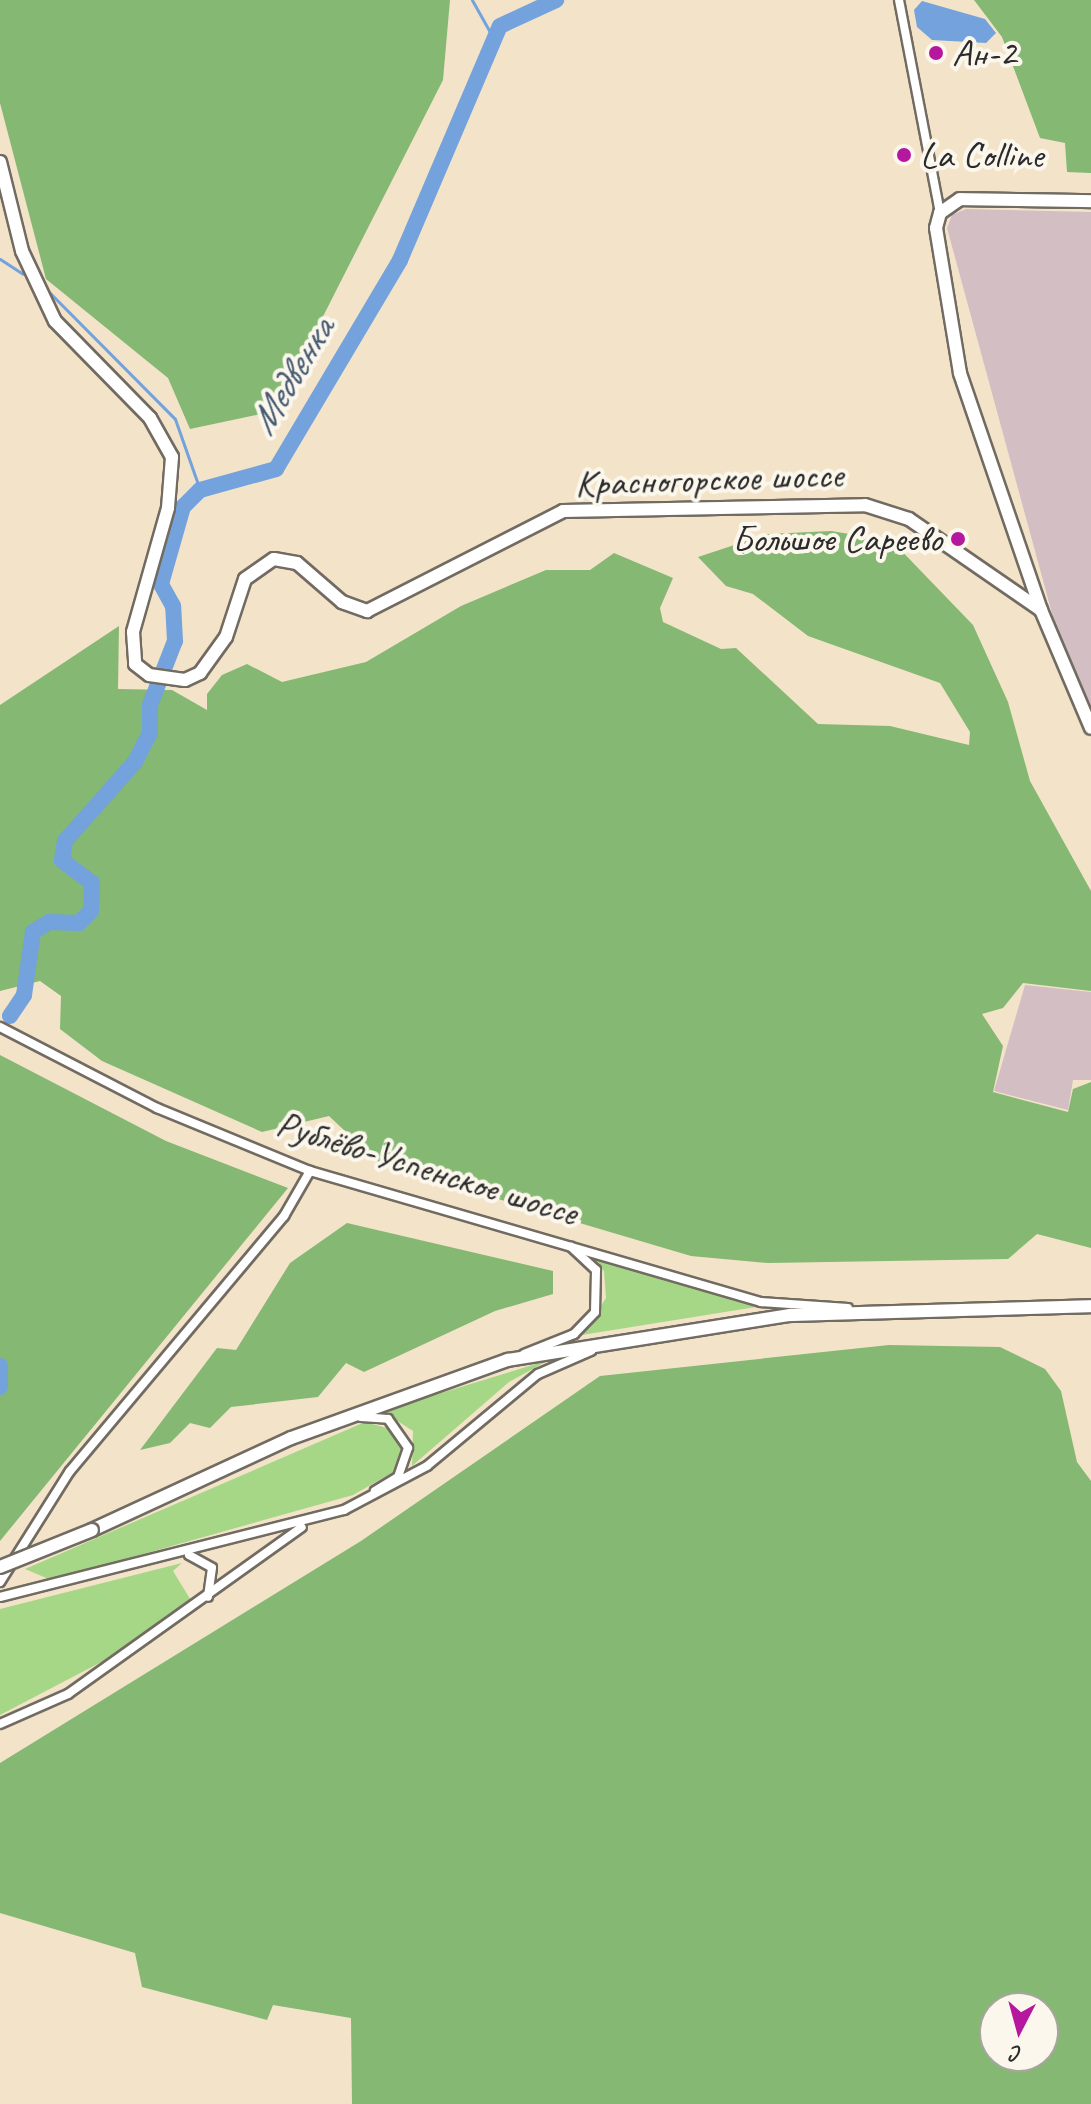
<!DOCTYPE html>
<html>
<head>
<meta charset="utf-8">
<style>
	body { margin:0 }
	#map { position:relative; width:1091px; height:2104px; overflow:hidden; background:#f3e3c9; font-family:Caveat,sans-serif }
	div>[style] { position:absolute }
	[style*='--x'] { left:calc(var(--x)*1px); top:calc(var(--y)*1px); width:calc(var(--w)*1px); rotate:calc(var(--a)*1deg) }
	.industrial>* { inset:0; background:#d2bec3 }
	.green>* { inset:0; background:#a6d786 }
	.forest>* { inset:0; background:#84b873 }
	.water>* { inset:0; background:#73a2dd }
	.stream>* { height:3px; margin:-1.5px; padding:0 1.5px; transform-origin:1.5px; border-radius:1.5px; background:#73a2dd }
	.river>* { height:16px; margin:-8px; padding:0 8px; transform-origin:8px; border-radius:8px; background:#73a2dd }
	.roads { filter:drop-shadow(2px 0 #716b62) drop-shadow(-2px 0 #716b62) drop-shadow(0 2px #716b62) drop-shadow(0 -2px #716b62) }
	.street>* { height:8px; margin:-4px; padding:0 4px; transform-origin:4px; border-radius:4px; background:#fff }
	.secondary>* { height:12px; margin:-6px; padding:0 6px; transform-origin:6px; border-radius:6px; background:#fff }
	.bridges { filter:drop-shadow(2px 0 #716b62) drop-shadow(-2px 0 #716b62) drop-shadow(0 2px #716b62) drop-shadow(0 -2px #716b62) }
	.secondary-bridge>* { height:12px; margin:-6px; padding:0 6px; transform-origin:6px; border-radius:6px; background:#fff }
	.dots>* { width:22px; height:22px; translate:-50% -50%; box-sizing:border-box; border:4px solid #fbf7ec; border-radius:50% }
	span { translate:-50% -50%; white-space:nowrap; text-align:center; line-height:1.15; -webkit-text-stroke:8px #fbf7ec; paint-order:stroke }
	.poi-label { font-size:38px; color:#2b2b2b }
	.left { translate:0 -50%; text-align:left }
	.right { translate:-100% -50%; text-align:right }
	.street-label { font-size:38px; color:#2b2b2b }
	.water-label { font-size:40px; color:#485b72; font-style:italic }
	.north { position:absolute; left:979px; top:1992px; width:80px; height:80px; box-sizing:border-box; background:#fbf7ec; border:2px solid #a8a59f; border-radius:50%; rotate:186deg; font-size:22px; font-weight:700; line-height:32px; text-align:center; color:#2b2b2b }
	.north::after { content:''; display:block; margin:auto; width:28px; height:36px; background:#b5179e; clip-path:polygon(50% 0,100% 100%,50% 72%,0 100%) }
</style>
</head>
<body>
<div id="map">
	<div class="industrial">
		<div style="clip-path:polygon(966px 209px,1091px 212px,1091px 710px,1059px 639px,947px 228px,952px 215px)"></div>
		<div style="clip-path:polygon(1025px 985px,1091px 992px,1091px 1080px,1073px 1080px,1068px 1110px,994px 1091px)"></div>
	</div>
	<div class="green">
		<div style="clip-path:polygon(593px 1256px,756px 1307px,582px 1335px,606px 1298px,604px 1271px)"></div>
		<div style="clip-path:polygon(549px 1360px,509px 1382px,412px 1466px,413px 1431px,382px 1411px)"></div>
		<div style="clip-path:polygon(365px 1422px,394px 1430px,403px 1451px,395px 1471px,353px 1495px,51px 1580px,25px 1569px)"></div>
		<div style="clip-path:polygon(182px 1563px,173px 1571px,192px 1602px,107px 1659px,0 1715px,0 1609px)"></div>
	</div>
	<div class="forest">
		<div style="clip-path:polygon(0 0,450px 0,443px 80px,275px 411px,190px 429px,168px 378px,46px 279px,0 103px)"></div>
		<div style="clip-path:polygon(974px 0,1091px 0,1091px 173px,1067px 172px,1065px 143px,1040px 138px,1002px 37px)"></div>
		<div style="clip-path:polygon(831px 531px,892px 541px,973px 625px,1008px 702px,1030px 781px,1091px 891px,1091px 991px,1023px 983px,1003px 1008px,982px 1014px,1003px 1046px,993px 1092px,1068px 1112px,1073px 1089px,1091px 1082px,1091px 1248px,1037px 1234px,1008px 1259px,768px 1263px,691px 1256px,380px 1164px,329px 1116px,262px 1132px,102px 1061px,60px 1029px,61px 996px,40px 981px,0 991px,0 705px,119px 626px,118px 689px,172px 690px,207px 710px,207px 694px,222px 675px,247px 664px,282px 682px,366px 662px,461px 606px,546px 570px,590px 570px,614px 553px,673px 578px,660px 608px,663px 622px,721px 649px,736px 648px,818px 724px,890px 726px,969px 745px,970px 732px,940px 683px,808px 636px,753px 594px,726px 586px,698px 557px,768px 534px)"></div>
		<div style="clip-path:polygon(0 1055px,166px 1141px,288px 1188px,0 1541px)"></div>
		<div style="clip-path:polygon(347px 1223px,553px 1271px,553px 1294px,495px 1311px,364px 1372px,346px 1363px,318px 1397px,231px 1407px,210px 1428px,190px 1423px,170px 1443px,140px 1450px,217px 1348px,236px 1350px,290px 1263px)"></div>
		<div style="clip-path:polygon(evenodd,889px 1345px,1000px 1347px,1045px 1369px,1061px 1391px,1077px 1462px,1091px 1481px,1091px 2104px,352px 2104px,351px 2018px,273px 2005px,267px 2020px,142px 1987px,135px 1953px,0 1913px,0 1763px,361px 1541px,600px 1376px,889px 1345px,995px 2008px,1043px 2008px,1043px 2056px,995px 2056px,995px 2008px)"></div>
	</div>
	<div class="water">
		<div style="clip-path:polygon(922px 1px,985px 19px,996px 33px,986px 43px,932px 40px,917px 27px,914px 10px)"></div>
	</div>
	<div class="stream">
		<div style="--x:472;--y:0;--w:47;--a:60.7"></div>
		<div style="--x:0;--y:259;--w:27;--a:33"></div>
		<div style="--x:46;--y:289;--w:183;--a:45.2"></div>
		<div style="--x:175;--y:419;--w:75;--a:70.6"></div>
	</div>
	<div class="river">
		<div style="--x:10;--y:1016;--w:25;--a:-56"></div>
		<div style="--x:24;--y:995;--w:64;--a:-81.9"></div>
		<div style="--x:33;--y:932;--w:19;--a:-32"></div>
		<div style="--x:49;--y:922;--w:30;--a:2"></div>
		<div style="--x:79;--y:923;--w:17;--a:-45"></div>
		<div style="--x:91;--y:911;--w:28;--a:-88"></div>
		<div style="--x:92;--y:883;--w:38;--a:-143"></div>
		<div style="--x:62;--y:860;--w:19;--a:-81"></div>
		<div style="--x:65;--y:841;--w:106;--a:-48.5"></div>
		<div style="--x:135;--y:762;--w:33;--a:-63"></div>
		<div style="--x:150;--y:733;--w:28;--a:-90"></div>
		<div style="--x:150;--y:705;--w:69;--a:-68.7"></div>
		<div style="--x:175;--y:641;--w:35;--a:-93"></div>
		<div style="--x:173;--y:606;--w:25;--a:-119"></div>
		<div style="--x:161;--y:584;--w:80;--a:-74.1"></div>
		<div style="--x:183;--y:507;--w:24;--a:-45"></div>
		<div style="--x:200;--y:490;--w:79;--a:-15.4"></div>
		<div style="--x:276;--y:469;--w:243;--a:-59.3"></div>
		<div style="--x:400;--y:260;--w:254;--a:-66.9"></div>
		<div style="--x:500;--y:26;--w:62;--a:-24.9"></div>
		<div style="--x:0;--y:1366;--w:21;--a:90"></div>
	</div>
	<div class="roads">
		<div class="street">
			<div style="--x:899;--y:0;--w:217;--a:79.1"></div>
			<div style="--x:0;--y:1027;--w:177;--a:27.3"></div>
			<div style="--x:157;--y:1108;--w:165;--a:22.4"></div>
			<div style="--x:310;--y:1171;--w:470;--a:16.2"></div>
			<div style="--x:761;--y:1302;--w:87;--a:3.9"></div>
			<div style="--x:524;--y:1354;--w:54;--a:-21.8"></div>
			<div style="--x:574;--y:1334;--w:30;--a:-46"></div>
			<div style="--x:595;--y:1312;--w:42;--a:-88.6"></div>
			<div style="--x:596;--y:1270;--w:34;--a:-137"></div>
			<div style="--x:361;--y:1417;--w:27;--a:4"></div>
			<div style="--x:388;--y:1419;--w:35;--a:55"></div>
			<div style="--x:408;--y:1448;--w:31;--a:109"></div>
			<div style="--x:398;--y:1477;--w:27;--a:149"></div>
			<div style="--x:189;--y:1555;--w:26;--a:29"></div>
			<div style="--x:212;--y:1568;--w:29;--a:98"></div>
			<div style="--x:0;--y:1582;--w:131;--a:-57.8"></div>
			<div style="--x:70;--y:1471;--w:333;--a:-50"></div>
			<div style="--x:284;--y:1216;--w:52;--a:-60"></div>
			<div style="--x:0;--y:1597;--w:355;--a:-14.2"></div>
			<div style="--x:344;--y:1510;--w:94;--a:-27.9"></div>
			<div style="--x:427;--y:1466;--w:144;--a:-39.7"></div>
			<div style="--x:538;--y:1374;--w:58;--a:-23.5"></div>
			<div style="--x:0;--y:1724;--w:74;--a:-23.8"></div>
			<div style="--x:68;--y:1694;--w:287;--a:-35.5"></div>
		</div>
		<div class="secondary">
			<div style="--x:0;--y:162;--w:92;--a:76.1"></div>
			<div style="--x:22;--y:251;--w:77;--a:64.8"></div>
			<div style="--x:55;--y:321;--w:136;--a:45.6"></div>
			<div style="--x:150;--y:418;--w:45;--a:60.6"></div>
			<div style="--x:172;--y:457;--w:51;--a:94.5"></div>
			<div style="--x:168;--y:508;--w:129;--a:105.8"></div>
			<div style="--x:133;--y:632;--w:32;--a:86"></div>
			<div style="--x:135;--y:664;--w:18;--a:38"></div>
			<div style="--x:149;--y:675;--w:36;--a:8"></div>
			<div style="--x:185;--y:680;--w:17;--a:-25"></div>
			<div style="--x:200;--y:673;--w:44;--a:-54.2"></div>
			<div style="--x:226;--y:637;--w:61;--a:-71.9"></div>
			<div style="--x:245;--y:579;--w:35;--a:-35"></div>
			<div style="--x:274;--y:559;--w:23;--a:10"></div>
			<div style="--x:297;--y:563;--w:60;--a:40.9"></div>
			<div style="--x:342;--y:602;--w:27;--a:20"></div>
			<div style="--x:367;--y:611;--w:220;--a:-27"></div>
			<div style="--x:563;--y:511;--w:302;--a:-1.1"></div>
			<div style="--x:865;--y:505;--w:46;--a:17.7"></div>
			<div style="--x:909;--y:519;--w:160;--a:34.6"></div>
			<div style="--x:1041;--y:610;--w:128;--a:67"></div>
			<div style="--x:1041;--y:610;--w:250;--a:-108.9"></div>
			<div style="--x:960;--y:373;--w:147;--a:-99.4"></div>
			<div style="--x:936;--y:228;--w:16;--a:-75"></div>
			<div style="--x:940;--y:213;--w:24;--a:-35"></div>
			<div style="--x:960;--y:199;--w:131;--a:0.9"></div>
			<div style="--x:92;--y:1530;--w:219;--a:-24.8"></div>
			<div style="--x:291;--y:1438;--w:231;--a:-19.8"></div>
			<div style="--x:508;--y:1360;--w:286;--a:-9.1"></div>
			<div style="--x:790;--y:1315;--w:301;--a:-1.7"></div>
		</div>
	</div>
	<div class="bridges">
		<div class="secondary-bridge">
			<div style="--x:0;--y:1567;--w:99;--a:-21.9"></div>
		</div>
	</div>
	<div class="dots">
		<div style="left:936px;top:53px;background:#b5179e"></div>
		<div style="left:904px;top:155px;background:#b5179e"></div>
		<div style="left:958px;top:539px;background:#b5179e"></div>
	</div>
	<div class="poi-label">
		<span class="left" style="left:952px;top:53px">Ан-2</span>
		<span class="left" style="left:920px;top:155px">La Colline</span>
		<span class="right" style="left:942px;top:539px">Большое Сареево</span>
	</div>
	<div class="street-label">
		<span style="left:709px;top:479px;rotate:-2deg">Красногорское шоссе</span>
		<span style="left:427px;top:1168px;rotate:17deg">Рублёво-Успенское шоссе</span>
	</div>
	<div class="water-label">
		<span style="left:291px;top:376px;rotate:-59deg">Медвенка</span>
	</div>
	<div class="north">С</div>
</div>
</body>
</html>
